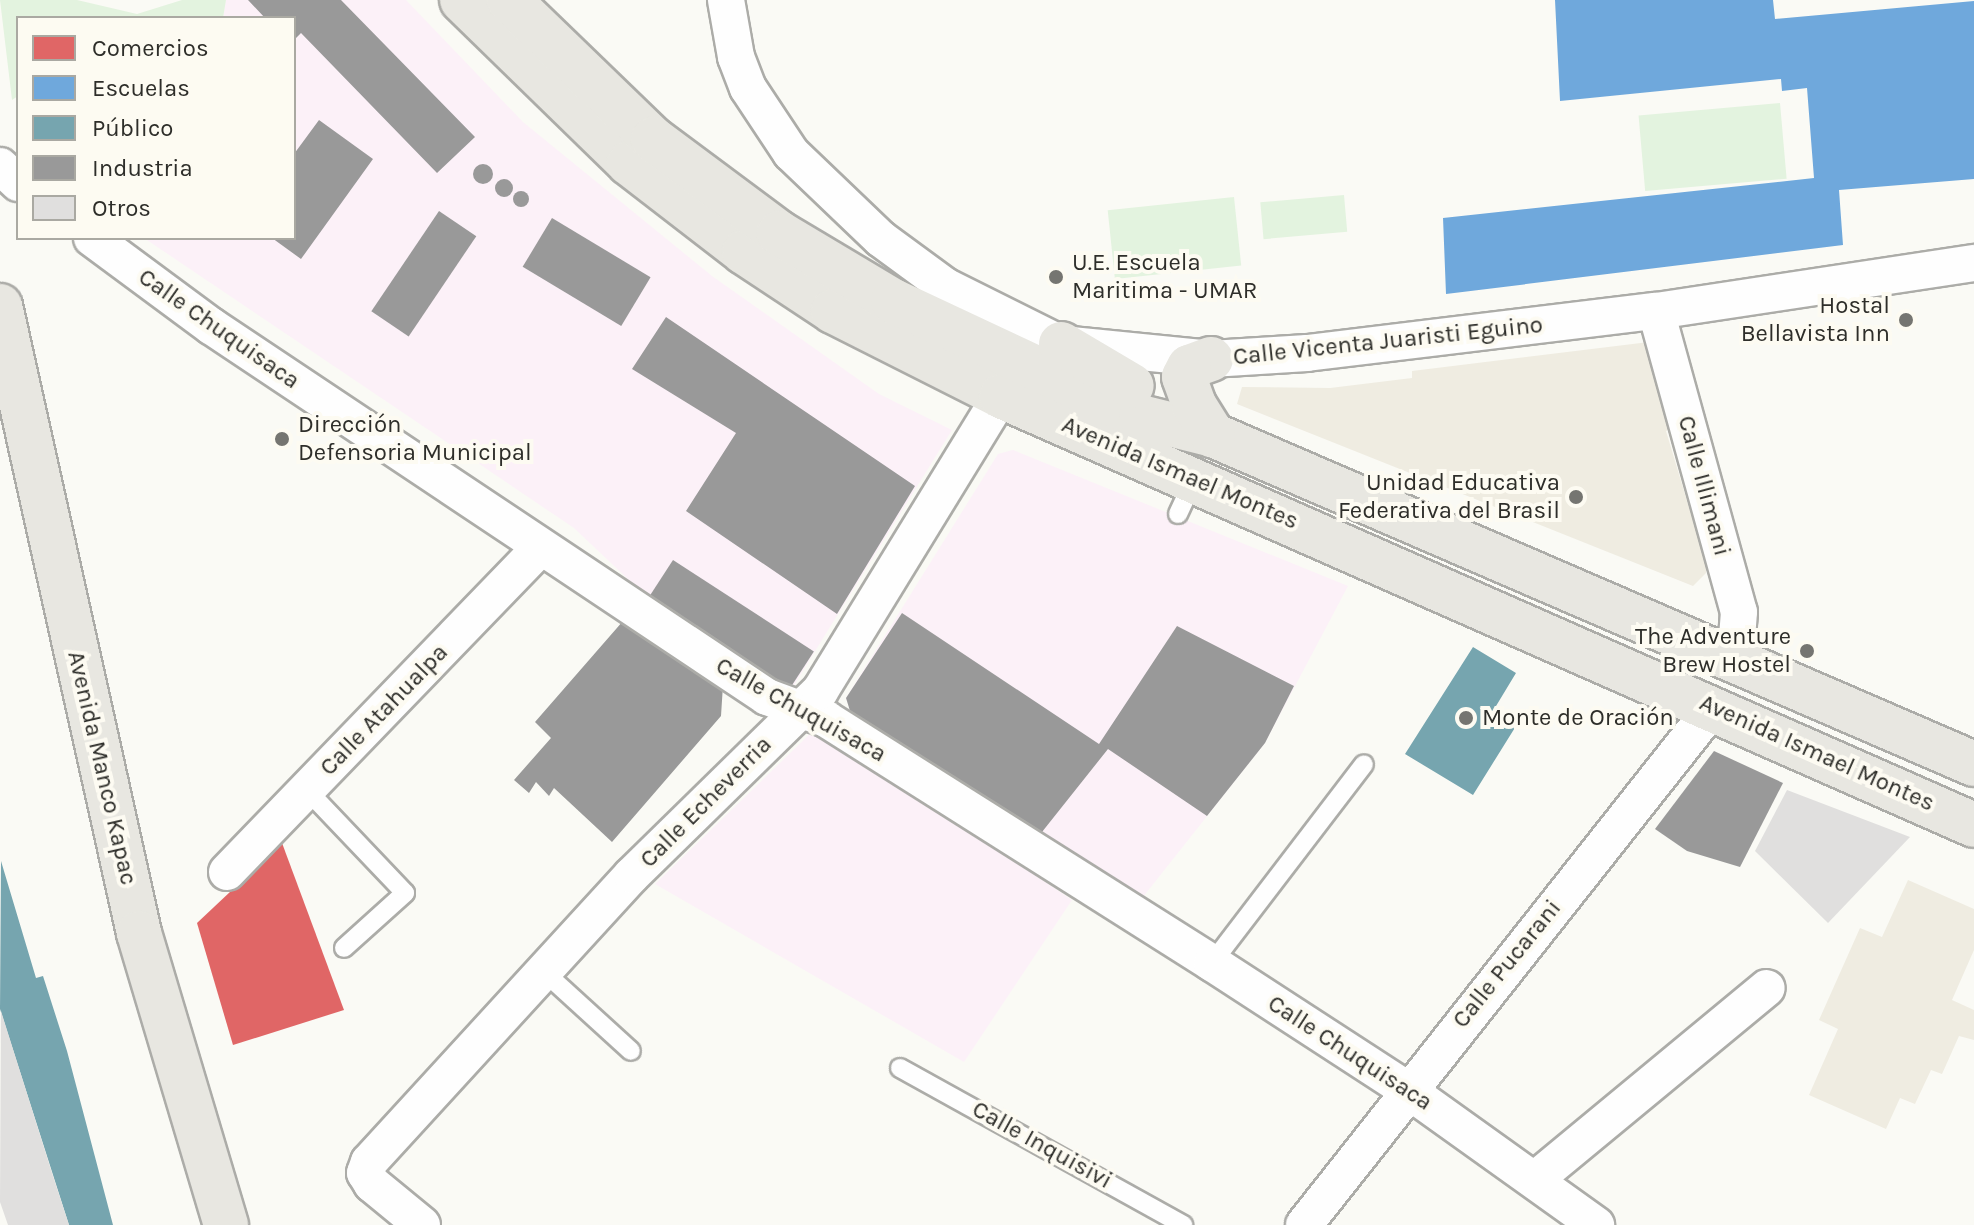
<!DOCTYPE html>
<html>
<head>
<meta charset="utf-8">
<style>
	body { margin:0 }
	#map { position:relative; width:1974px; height:1225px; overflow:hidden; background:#fafaf5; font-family:Karla,sans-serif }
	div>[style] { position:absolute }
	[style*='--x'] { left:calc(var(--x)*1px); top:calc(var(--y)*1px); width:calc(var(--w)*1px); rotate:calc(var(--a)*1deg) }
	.industrial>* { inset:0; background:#fcf1f8 }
	.built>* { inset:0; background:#efece1 }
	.green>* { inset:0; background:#e3f3df; transform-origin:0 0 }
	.shops>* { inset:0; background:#e06666 }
	.schools>* { inset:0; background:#6fa8dc }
	.public>* { inset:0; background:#76a5af }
	.industry>* { inset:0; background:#999; transform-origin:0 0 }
	.round { border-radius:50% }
	.building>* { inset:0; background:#e0dfde }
	.roads { filter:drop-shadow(2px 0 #acaca8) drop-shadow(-2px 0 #acaca8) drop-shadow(0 2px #acaca8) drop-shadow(0 -2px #acaca8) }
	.lane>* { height:18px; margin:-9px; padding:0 9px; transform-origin:9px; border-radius:9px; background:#fefefe }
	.street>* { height:36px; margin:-18px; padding:0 18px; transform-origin:18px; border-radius:18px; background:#fefefe }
	.primary>* { height:44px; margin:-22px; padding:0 22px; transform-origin:22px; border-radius:22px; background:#e8e7e1 }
	.dots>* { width:22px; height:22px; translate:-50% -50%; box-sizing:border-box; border:4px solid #fdfbf2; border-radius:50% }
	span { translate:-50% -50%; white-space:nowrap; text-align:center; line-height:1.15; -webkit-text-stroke:8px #fdfbf2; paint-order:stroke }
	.poi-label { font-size:24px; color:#2e2e2a }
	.left { translate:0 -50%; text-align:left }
	.right { translate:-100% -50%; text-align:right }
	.street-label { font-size:24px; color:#2e2e2a }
	.legend { position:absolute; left:16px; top:16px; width:280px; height:224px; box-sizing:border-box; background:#fdfbf2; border:2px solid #aaa9a2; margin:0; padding:10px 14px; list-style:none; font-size:24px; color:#2e2e2a }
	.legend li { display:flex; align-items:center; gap:16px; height:40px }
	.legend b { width:40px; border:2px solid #aaa9a2 }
</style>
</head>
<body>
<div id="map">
	<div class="industrial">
		<div style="clip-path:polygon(226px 0,406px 0,523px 122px,712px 276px,879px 394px,952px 430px,791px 690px,648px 598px,574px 528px,144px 238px,294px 238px,294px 18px,223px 18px)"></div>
		<div style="clip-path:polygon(1013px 450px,1348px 586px,1265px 743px,1143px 897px,851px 714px,846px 698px,998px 454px)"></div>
		<div style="clip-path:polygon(816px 728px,1072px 900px,964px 1062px,655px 884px)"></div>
	</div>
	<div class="built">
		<div style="clip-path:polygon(1649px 342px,1671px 428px,1666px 431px,1706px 564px,1706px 573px,1693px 586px,1237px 404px,1242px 387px,1330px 388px,1412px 378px,1412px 371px)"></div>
		<div style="clip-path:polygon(1908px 880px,1974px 909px,1974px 950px,1952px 1000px,1974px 1010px,1974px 1040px,1959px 1036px,1942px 1074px,1931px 1070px,1915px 1104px,1900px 1098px,1886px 1129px,1809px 1095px,1838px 1029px,1819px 1020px,1860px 928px,1882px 937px)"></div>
	</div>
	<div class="green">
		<div style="clip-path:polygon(0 0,77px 0,137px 14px,182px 0,226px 0,223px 18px,18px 18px,18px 96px,12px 100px)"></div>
		<div style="left:1780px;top:103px;width:76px;height:142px;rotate:85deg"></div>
		<div style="left:1344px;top:195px;width:37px;height:84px;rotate:85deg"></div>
		<div style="left:1234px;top:197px;width:69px;height:127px;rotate:84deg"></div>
	</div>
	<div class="shops">
		<div style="clip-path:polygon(282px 843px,344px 1010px,233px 1045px,197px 923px)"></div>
	</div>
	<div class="schools">
		<div style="clip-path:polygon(1555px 0,1773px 0,1775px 19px,1974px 1px,1974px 179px,1839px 190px,1843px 245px,1446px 294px,1443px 218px,1814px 178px,1807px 88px,1782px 91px,1781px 79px,1560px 101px)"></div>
	</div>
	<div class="public">
		<div style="clip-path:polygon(1473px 647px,1516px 673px,1493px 711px,1516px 726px,1473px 795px,1405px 754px)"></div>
		<div style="clip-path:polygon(1px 861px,36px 978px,43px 976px,67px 1051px,113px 1225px,69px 1225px,0 1009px)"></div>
	</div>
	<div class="industry">
		<div style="clip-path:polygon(248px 0,341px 0,475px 137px,437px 173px,301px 33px,294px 40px,294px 18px,265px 18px)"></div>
		<div style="clip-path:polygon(319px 120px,373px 159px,301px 259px,272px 238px,294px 238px,294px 154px)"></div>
		<div class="round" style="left:473px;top:164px;width:20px;height:20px"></div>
		<div class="round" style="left:495px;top:179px;width:18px;height:18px"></div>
		<div class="round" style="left:513px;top:191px;width:16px;height:16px"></div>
		<div style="left:439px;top:211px;width:45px;height:121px;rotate:34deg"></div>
		<div style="left:552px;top:218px;width:115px;height:57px;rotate:31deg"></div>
		<div style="clip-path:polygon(666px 317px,915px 486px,837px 614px,686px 511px,736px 433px,632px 369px)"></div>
		<div style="left:673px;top:560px;width:168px;height:45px;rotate:33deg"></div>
		<div style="clip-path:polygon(902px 613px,1099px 744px,1177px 626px,1294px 686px,1265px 743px,1207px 816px,1108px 749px,1042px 832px,851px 714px,846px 698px)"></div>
		<div style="clip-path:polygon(623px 621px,723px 685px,721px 716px,612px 842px,554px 788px,549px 796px,536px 782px,529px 793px,514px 780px,551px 738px,535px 722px)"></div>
		<div style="clip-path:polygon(1714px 751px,1783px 783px,1740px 867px,1687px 851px,1655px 829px)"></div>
	</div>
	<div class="building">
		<div style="clip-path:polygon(1787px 790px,1910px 837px,1828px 923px,1755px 851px)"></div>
		<div style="clip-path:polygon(1px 1011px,52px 1173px,69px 1225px,8px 1225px,0 1202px)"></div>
	</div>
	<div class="roads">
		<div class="lane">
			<div style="--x:1178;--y:514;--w:38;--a:-65"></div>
			<div style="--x:307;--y:790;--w:142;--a:46.4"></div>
			<div style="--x:405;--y:893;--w:82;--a:138"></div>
			<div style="--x:1212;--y:963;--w:250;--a:-52.6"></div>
			<div style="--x:542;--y:970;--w:120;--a:42.3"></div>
			<div style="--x:900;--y:1068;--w:324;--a:29"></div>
		</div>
		<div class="street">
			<div style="--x:726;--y:0;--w:58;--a:80"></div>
			<div style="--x:736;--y:57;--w:33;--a:69"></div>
			<div style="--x:748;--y:88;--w:78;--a:56.5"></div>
			<div style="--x:791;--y:153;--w:124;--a:43.7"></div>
			<div style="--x:881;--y:239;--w:79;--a:36.3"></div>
			<div style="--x:945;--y:286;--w:130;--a:26.6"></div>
			<div style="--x:1061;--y:344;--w:151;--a:5.7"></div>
			<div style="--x:1211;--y:359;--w:96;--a:-3.6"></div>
			<div style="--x:1307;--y:353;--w:352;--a:-6.9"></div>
			<div style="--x:1656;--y:311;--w:322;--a:-8.6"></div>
			<div style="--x:0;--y:166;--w:25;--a:43"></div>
			<div style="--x:92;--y:238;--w:148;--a:36.5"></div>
			<div style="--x:211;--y:326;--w:668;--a:33.71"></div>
			<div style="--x:767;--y:697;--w:63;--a:20.4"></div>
			<div style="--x:826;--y:719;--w:457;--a:32.3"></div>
			<div style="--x:1212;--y:963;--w:231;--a:33"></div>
			<div style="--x:1406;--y:1089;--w:234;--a:35.6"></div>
			<div style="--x:1656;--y:311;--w:312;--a:74.6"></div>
			<div style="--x:1739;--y:612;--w:51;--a:94.5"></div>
			<div style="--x:227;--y:872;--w:450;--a:-46"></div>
			<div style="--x:1537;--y:1178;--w:298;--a:-39.6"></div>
			<div style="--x:422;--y:1225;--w:65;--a:-140.6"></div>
			<div style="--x:372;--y:1184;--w:13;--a:-122"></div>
			<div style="--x:365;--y:1173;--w:12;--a:-70"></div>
			<div style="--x:369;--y:1162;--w:389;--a:-47.5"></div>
			<div style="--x:632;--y:875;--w:263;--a:-44.4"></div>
			<div style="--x:820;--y:691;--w:346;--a:-58.5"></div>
			<div style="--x:1304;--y:1225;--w:661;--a:-51.69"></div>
		</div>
		<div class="primary">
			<div style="--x:462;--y:0;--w:233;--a:44.3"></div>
			<div style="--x:629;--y:163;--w:145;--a:37.7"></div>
			<div style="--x:744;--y:252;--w:107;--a:33.5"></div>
			<div style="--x:833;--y:311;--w:188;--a:26.8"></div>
			<div style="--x:1001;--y:396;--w:1063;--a:23.79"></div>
			<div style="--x:509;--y:0;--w:200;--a:44"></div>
			<div style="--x:653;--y:139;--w:157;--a:36.7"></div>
			<div style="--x:779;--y:233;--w:133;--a:30.8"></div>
			<div style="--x:893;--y:301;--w:274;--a:25.1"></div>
			<div style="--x:1141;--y:417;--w:74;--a:14"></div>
			<div style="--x:1213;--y:435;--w:829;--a:23.38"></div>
			<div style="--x:0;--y:306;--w:642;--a:77.5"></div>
			<div style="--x:139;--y:933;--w:305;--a:73.4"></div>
			<div style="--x:1061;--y:344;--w:82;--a:30.6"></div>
			<div style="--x:1211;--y:359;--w:23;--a:160"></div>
			<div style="--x:1189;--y:367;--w:11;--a:117"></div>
			<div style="--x:1184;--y:377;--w:30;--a:70"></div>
			<div style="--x:1194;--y:405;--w:36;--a:58"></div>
		</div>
	</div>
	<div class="dots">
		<div style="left:1056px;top:277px;background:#757571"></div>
		<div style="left:1906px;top:320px;background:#757571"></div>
		<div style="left:282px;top:439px;background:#757571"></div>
		<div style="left:1576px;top:497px;background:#757571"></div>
		<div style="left:1807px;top:651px;background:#757571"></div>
		<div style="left:1466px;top:718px;background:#757571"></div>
	</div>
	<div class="poi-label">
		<span class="left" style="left:1072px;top:277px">U.E. Escuela<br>Maritima - UMAR</span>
		<span class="right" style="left:1890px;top:320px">Hostal<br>Bellavista Inn</span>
		<span class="left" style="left:298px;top:439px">Dirección<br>Defensoria Municipal</span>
		<span class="right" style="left:1560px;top:497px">Unidad Educativa<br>Federativa del Brasil</span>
		<span class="right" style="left:1791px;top:651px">The Adventure<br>Brew Hostel</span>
		<span class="left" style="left:1482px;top:718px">Monte de Oración</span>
	</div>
	<div class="street-label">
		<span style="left:219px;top:329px;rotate:35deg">Calle Chuquisaca</span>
		<span style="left:1388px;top:341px;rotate:-6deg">Calle Vicenta Juaristi Eguino</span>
		<span style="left:1180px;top:473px;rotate:23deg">Avenida Ismael Montes</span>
		<span style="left:1704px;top:486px;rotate:75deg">Calle Illimani</span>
		<span style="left:384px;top:710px;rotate:-46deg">Calle Atahualpa</span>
		<span style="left:801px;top:710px;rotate:29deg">Calle Chuquisaca</span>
		<span style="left:1817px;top:753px;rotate:24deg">Avenida Ismael Montes</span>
		<span style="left:102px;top:768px;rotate:77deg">Avenida Manco Kapac</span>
		<span style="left:706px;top:802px;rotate:-45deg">Calle Echeverria</span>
		<span style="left:1507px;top:964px;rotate:-51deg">Calle Pucarani</span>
		<span style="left:1350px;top:1053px;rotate:33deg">Calle Chuquisaca</span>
		<span style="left:1042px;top:1145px;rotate:29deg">Calle Inquisivi</span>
	</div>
	<ul class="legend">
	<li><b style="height:22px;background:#e06666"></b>Comercios</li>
	<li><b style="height:22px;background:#6fa8dc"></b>Escuelas</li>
	<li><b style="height:22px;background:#76a5af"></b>Público</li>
	<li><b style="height:22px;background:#999"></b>Industria</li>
	<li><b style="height:22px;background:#e0dfde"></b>Otros</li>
	</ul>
</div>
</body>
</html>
